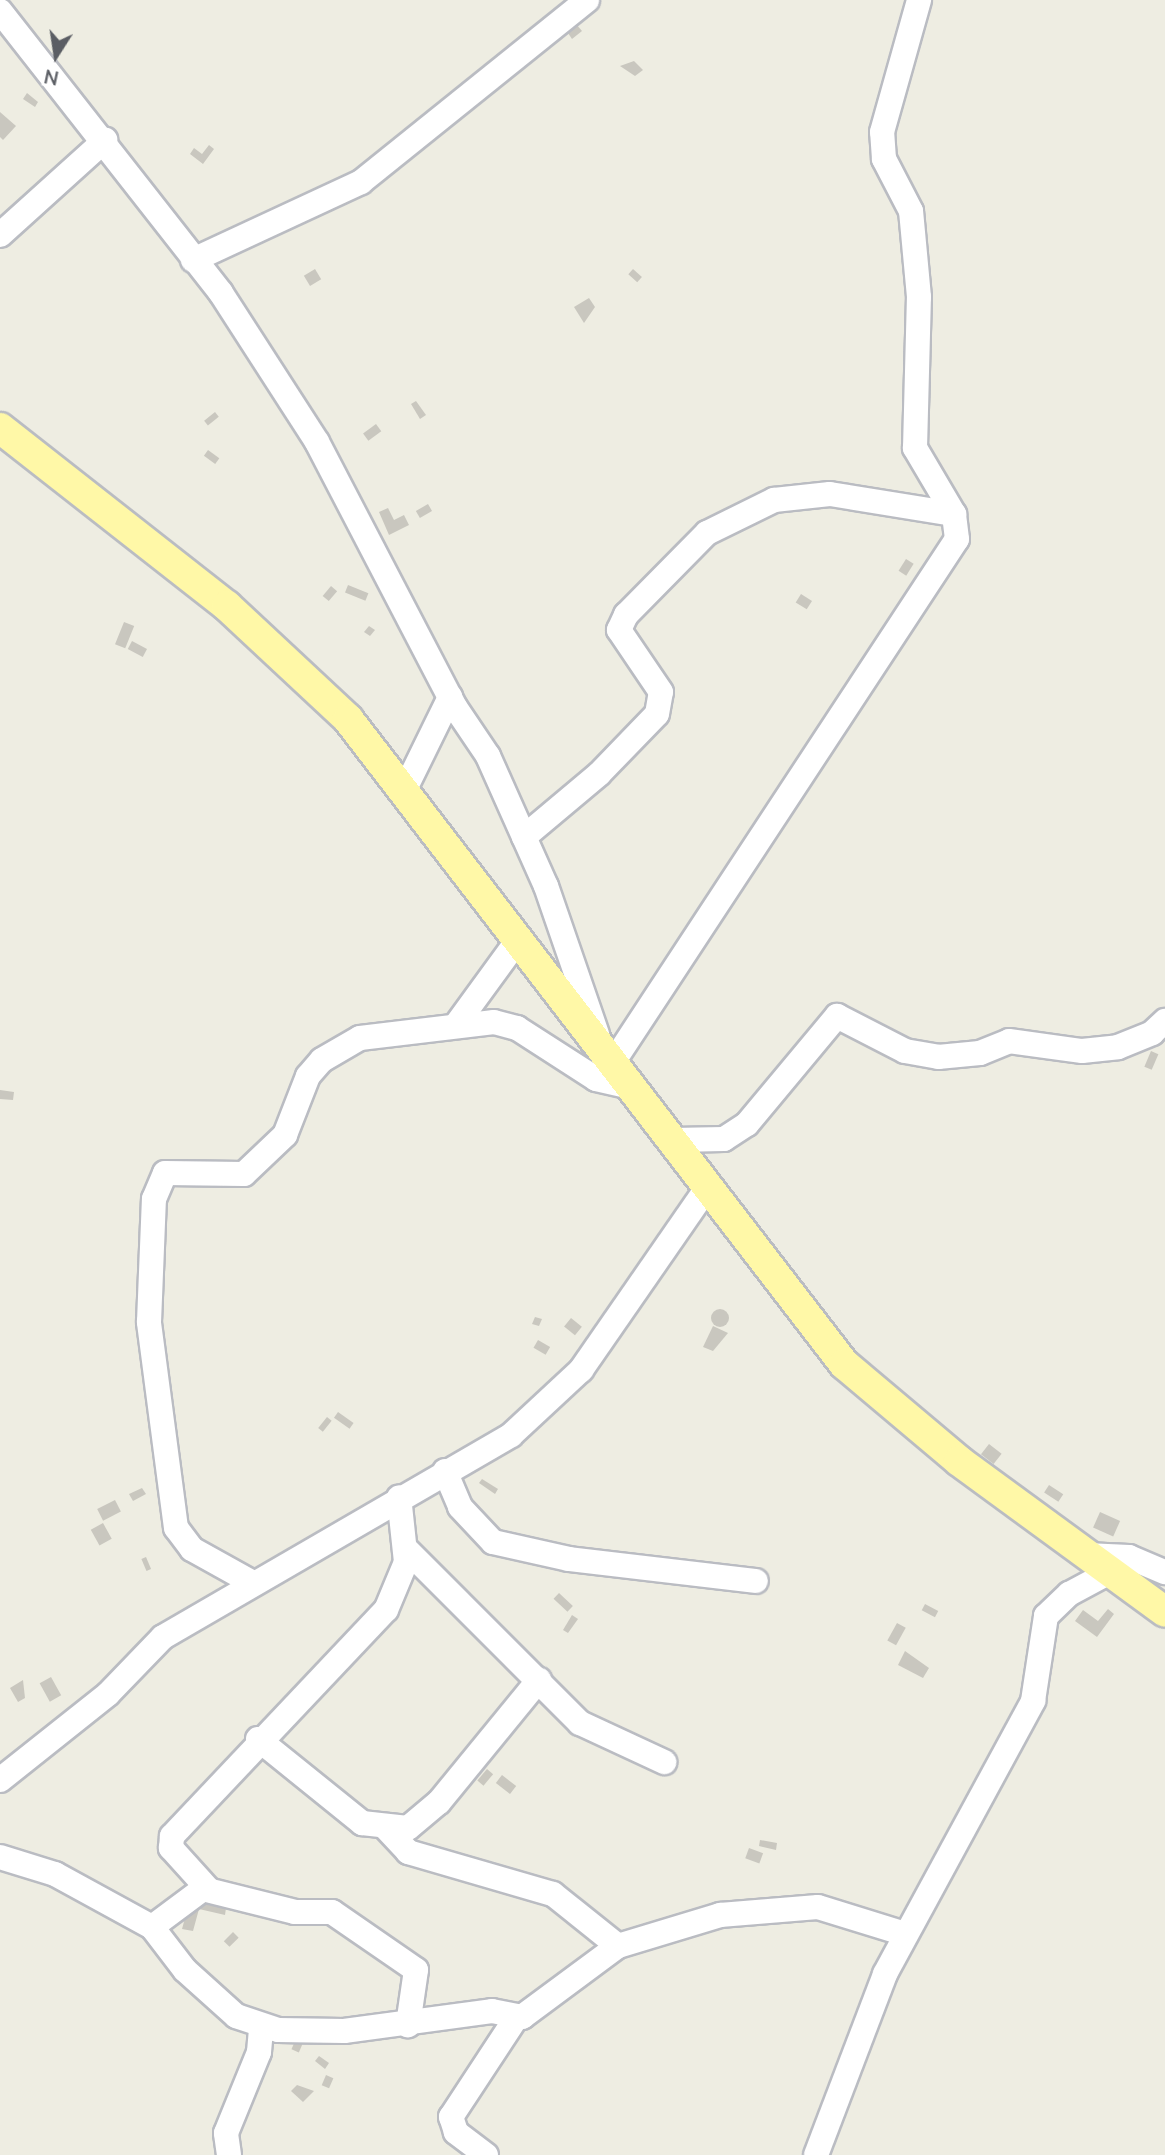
<!DOCTYPE html>
<html>
<head>
<meta charset="utf-8">
<style>
	body { margin:0 }
	#map { position:relative; width:1165px; height:2155px; overflow:hidden; background:#eeede2; font-family:"Nunito Sans",sans-serif }
	div>[style] { position:absolute }
	[style*='--x'] { left:calc(var(--x)*1px); top:calc(var(--y)*1px); width:calc(var(--w)*1px); rotate:calc(var(--a)*1deg) }
	.building>* { inset:0; background:#c9c7bf; transform-origin:0 0 }
	.round { border-radius:50% }
	.roads { filter:drop-shadow(2px 0 #babcc2) drop-shadow(-2px 0 #babcc2) drop-shadow(0 2px #babcc2) drop-shadow(0 -2px #babcc2) }
	.minor>* { height:24px; margin:-12px; padding:0 12px; transform-origin:12px; border-radius:12px; background:#fff }
	.major>* { height:30px; margin:-15px; padding:0 15px; transform-origin:15px; border-radius:15px; background:#fff8a7 }
	span { translate:-50% -50%; white-space:nowrap; text-align:center; line-height:1.15; -webkit-text-stroke:6px #fff; paint-order:stroke }
	.north { position:absolute; left:21px; top:21px; width:70px; height:70px; -webkit-text-stroke:5px #fff; paint-order:stroke; rotate:192deg; font-size:19px; font-weight:700; line-height:28px; text-align:center; color:#5b5e64 }
	.north::after { content:''; display:block; margin:auto; width:24px; height:32px; background:#5b5e64; clip-path:polygon(50% 0,100% 100%,50% 72%,0 100%) }
</style>
</head>
<body>
<div id="map">
	<div class="building">
		<div style="clip-path:polygon(576px 24px,582px 31px,572px 39px,564px 27px)"></div>
		<div style="clip-path:polygon(634px 61px,643px 70px,635px 76px,620px 66px)"></div>
		<div style="clip-path:polygon(27px 93px,38px 102px,35px 107px,23px 99px)"></div>
		<div style="clip-path:polygon(0 112px,16px 126px,3px 140px,0 137px)"></div>
		<div style="clip-path:polygon(209px 145px,214px 149px,203px 164px,190px 154px,194px 148px,202px 154px)"></div>
		<div style="left:315px;top:269px;width:12px;height:13px;rotate:59deg"></div>
		<div style="left:633px;top:269px;width:12px;height:7px;rotate:42deg"></div>
		<div style="clip-path:polygon(589px 298px,595px 307px,584px 323px,574px 307px)"></div>
		<div style="clip-path:polygon(416px 401px,426px 415px,420px 419px,411px 404px)"></div>
		<div style="left:215px;top:412px;width:6px;height:14px;rotate:51deg"></div>
		<div style="left:376px;top:424px;width:9px;height:16px;rotate:54deg"></div>
		<div style="left:208px;top:450px;width:14px;height:7px;rotate:36deg"></div>
		<div style="left:428px;top:504px;width:8px;height:14px;rotate:60deg"></div>
		<div style="clip-path:polygon(388px 508px,394px 520px,404px 515px,409px 525px,389px 535px,379px 512px)"></div>
		<div style="left:906px;top:559px;width:9px;height:14px;rotate:32deg"></div>
		<div style="left:348px;top:585px;width:22px;height:8px;rotate:22deg"></div>
		<div style="left:331px;top:586px;width:8px;height:13px;rotate:40deg"></div>
		<div style="left:801px;top:594px;width:13px;height:10px;rotate:32deg"></div>
		<div style="left:124px;top:622px;width:11px;height:24px;rotate:22deg"></div>
		<div style="clip-path:polygon(369px 626px,375px 630px,370px 636px,364px 632px)"></div>
		<div style="left:132px;top:641px;width:17px;height:9px;rotate:28deg"></div>
		<div style="left:1151px;top:1051px;width:8px;height:17px;rotate:23deg"></div>
		<div style="clip-path:polygon(0 1090px,14px 1092px,13px 1100px,0 1099px)"></div>
		<div class="round" style="left:711px;top:1309px;width:18px;height:18px"></div>
		<div style="clip-path:polygon(535px 1317px,542px 1319px,539px 1326px,532px 1324px)"></div>
		<div style="left:571px;top:1318px;width:14px;height:11px;rotate:39deg"></div>
		<div style="clip-path:polygon(713px 1326px,728px 1333px,713px 1351px,703px 1347px)"></div>
		<div style="left:538px;top:1340px;width:14px;height:9px;rotate:30deg"></div>
		<div style="left:338px;top:1412px;width:19px;height:7px;rotate:35deg"></div>
		<div style="left:327px;top:1417px;width:6px;height:14px;rotate:39deg"></div>
		<div style="left:989px;top:1444px;width:16px;height:13px;rotate:38deg"></div>
		<div style="clip-path:polygon(482px 1479px,498px 1489px,495px 1494px,479px 1483px)"></div>
		<div style="left:1049px;top:1485px;width:17px;height:9px;rotate:33deg"></div>
		<div style="clip-path:polygon(142px 1488px,146px 1494px,133px 1501px,129px 1494px)"></div>
		<div style="left:115px;top:1500px;width:13px;height:20px;rotate:63deg"></div>
		<div style="left:1100px;top:1512px;width:22px;height:17px;rotate:24deg"></div>
		<div style="left:103px;top:1523px;width:18px;height:14px;rotate:61deg"></div>
		<div style="left:146px;top:1557px;width:13px;height:5px;rotate:67deg"></div>
		<div style="left:559px;top:1593px;width:19px;height:8px;rotate:43deg"></div>
		<div style="left:925px;top:1604px;width:15px;height:7px;rotate:28deg"></div>
		<div style="clip-path:polygon(1108px 1609px,1114px 1614px,1097px 1637px,1075px 1621px,1083px 1610px,1098px 1621px)"></div>
		<div style="clip-path:polygon(572px 1615px,578px 1619px,568px 1633px,563px 1630px)"></div>
		<div style="left:897px;top:1623px;width:10px;height:20px;rotate:29deg"></div>
		<div style="clip-path:polygon(905px 1651px,929px 1668px,923px 1678px,898px 1665px)"></div>
		<div style="left:51px;top:1677px;width:21px;height:13px;rotate:61deg"></div>
		<div style="clip-path:polygon(23px 1680px,25px 1698px,18px 1702px,10px 1688px)"></div>
		<div style="left:487px;top:1769px;width:8px;height:15px;rotate:40deg"></div>
		<div style="left:502px;top:1775px;width:18px;height:10px;rotate:38deg"></div>
		<div style="clip-path:polygon(760px 1840px,777px 1843px,776px 1850px,759px 1846px)"></div>
		<div style="left:749px;top:1848px;width:15px;height:11px;rotate:20deg"></div>
		<div style="clip-path:polygon(190px 1900px,226px 1908px,225px 1915px,199px 1909px,193px 1931px,182px 1929px)"></div>
		<div style="left:233px;top:1932px;width:8px;height:13px;rotate:45deg"></div>
		<div style="left:295px;top:2041px;width:8px;height:9px;rotate:23deg"></div>
		<div style="clip-path:polygon(319px 2056px,329px 2063px,325px 2069px,315px 2061px)"></div>
		<div style="left:326px;top:2075px;width:8px;height:11px;rotate:23deg"></div>
		<div style="clip-path:polygon(297px 2085px,314px 2091px,303px 2102px,291px 2091px)"></div>
	</div>
	<div class="roads">
		<div class="minor">
			<div style="--x:0;--y:11;--w:358;--a:51.9"></div>
			<div style="--x:221;--y:293;--w:177;--a:57.2"></div>
			<div style="--x:317;--y:442;--w:299;--a:62.5"></div>
			<div style="--x:455;--y:707;--w:59;--a:56"></div>
			<div style="--x:488;--y:756;--w:142;--a:66"></div>
			<div style="--x:546;--y:886;--w:157;--a:71"></div>
			<div style="--x:0;--y:235;--w:142;--a:-42.1"></div>
			<div style="--x:193;--y:260;--w:185;--a:-24.9"></div>
			<div style="--x:361;--y:182;--w:290;--a:-38.8"></div>
			<div style="--x:404;--y:791;--w:105;--a:-63.9"></div>
			<div style="--x:524;--y:837;--w:98;--a:-40"></div>
			<div style="--x:599;--y:774;--w:83;--a:-46"></div>
			<div style="--x:657;--y:714;--w:22;--a:-80"></div>
			<div style="--x:661;--y:692;--w:75;--a:-124.1"></div>
			<div style="--x:619;--y:630;--w:17;--a:-65"></div>
			<div style="--x:626;--y:615;--w:115;--a:-45.4"></div>
			<div style="--x:707;--y:533;--w:75;--a:-26.2"></div>
			<div style="--x:774;--y:500;--w:56;--a:-6.1"></div>
			<div style="--x:830;--y:494;--w:126;--a:9.2"></div>
			<div style="--x:456;--y:1025;--w:105;--a:-53.9"></div>
			<div style="--x:612;--y:1064;--w:628;--a:-56.69"></div>
			<div style="--x:957;--y:539;--w:25;--a:-97"></div>
			<div style="--x:954;--y:514;--w:77;--a:-120.6"></div>
			<div style="--x:915;--y:448;--w:151;--a:-88.5"></div>
			<div style="--x:919;--y:297;--w:86;--a:-95.3"></div>
			<div style="--x:911;--y:211;--w:59;--a:-117.4"></div>
			<div style="--x:884;--y:159;--w:27;--a:-94"></div>
			<div style="--x:882;--y:132;--w:137;--a:-74.3"></div>
			<div style="--x:673;--y:1140;--w:51;--a:-1.1"></div>
			<div style="--x:724;--y:1139;--w:27;--a:-33"></div>
			<div style="--x:747;--y:1124;--w:141;--a:-50.2"></div>
			<div style="--x:837;--y:1016;--w:76;--a:27.2"></div>
			<div style="--x:905;--y:1051;--w:34;--a:10"></div>
			<div style="--x:938;--y:1057;--w:42;--a:-5.4"></div>
			<div style="--x:980;--y:1053;--w:31;--a:-22"></div>
			<div style="--x:1009;--y:1041;--w:74;--a:7.8"></div>
			<div style="--x:1082;--y:1051;--w:36;--a:-6"></div>
			<div style="--x:1118;--y:1047;--w:37;--a:-22"></div>
			<div style="--x:1152;--y:1033;--w:18;--a:-43"></div>
			<div style="--x:445;--y:1471;--w:39;--a:67"></div>
			<div style="--x:460;--y:1507;--w:48;--a:46.7"></div>
			<div style="--x:493;--y:1542;--w:78;--a:12.6"></div>
			<div style="--x:569;--y:1559;--w:188;--a:6.7"></div>
			<div style="--x:406;--y:1549;--w:246;--a:45"></div>
			<div style="--x:580;--y:1723;--w:93;--a:24.9"></div>
			<div style="--x:1086;--y:1555;--w:43;--a:2.7"></div>
			<div style="--x:1129;--y:1557;--w:39;--a:23"></div>
			<div style="--x:253;--y:1583;--w:70;--a:-150.9"></div>
			<div style="--x:192;--y:1549;--w:26;--a:-127"></div>
			<div style="--x:176;--y:1528;--w:208;--a:-97.5"></div>
			<div style="--x:149;--y:1322;--w:123;--a:-87.7"></div>
			<div style="--x:154;--y:1199;--w:28;--a:-67"></div>
			<div style="--x:165;--y:1173;--w:79;--a:0.7"></div>
			<div style="--x:244;--y:1174;--w:57;--a:-43.6"></div>
			<div style="--x:285;--y:1135;--w:63;--a:-68.7"></div>
			<div style="--x:308;--y:1076;--w:21;--a:-49"></div>
			<div style="--x:322;--y:1060;--w:44;--a:-30.1"></div>
			<div style="--x:360;--y:1038;--w:135;--a:-6.8"></div>
			<div style="--x:494;--y:1022;--w:24;--a:15"></div>
			<div style="--x:517;--y:1028;--w:94;--a:32.8"></div>
			<div style="--x:596;--y:1079;--w:35;--a:13"></div>
			<div style="--x:258;--y:1739;--w:134;--a:38.9"></div>
			<div style="--x:362;--y:1823;--w:46;--a:6.2"></div>
			<div style="--x:408;--y:1828;--w:40;--a:-40"></div>
			<div style="--x:439;--y:1802;--w:158;--a:-50.7"></div>
			<div style="--x:0;--y:1780;--w:138;--a:-38.5"></div>
			<div style="--x:108;--y:1694;--w:79;--a:-46"></div>
			<div style="--x:163;--y:1637;--w:402;--a:-30.1"></div>
			<div style="--x:511;--y:1435;--w:96;--a:-42.9"></div>
			<div style="--x:581;--y:1370;--w:225;--a:-55.3"></div>
			<div style="--x:386;--y:1828;--w:33;--a:47"></div>
			<div style="--x:408;--y:1852;--w:151;--a:16.2"></div>
			<div style="--x:553;--y:1894;--w:83;--a:38.7"></div>
			<div style="--x:0;--y:1857;--w:58;--a:17.2"></div>
			<div style="--x:55;--y:1874;--w:111;--a:28.7"></div>
			<div style="--x:152;--y:1927;--w:64;--a:-36.7"></div>
			<div style="--x:203;--y:1889;--w:95;--a:14"></div>
			<div style="--x:295;--y:1912;--w:37;--a:0"></div>
			<div style="--x:332;--y:1912;--w:102;--a:34.6"></div>
			<div style="--x:416;--y:1970;--w:56;--a:98.3"></div>
			<div style="--x:209;--y:1890;--w:57;--a:-132.1"></div>
			<div style="--x:171;--y:1848;--w:12;--a:-85"></div>
			<div style="--x:172;--y:1836;--w:311;--a:-46.6"></div>
			<div style="--x:386;--y:1610;--w:52;--a:-67.4"></div>
			<div style="--x:406;--y:1562;--w:65;--a:-96.1"></div>
			<div style="--x:152;--y:1927;--w:54;--a:52.5"></div>
			<div style="--x:185;--y:1970;--w:69;--a:42"></div>
			<div style="--x:236;--y:2016;--w:44;--a:18.4"></div>
			<div style="--x:278;--y:2030;--w:66;--a:0.9"></div>
			<div style="--x:344;--y:2031;--w:149;--a:-7.7"></div>
			<div style="--x:492;--y:2011;--w:31;--a:11"></div>
			<div style="--x:522;--y:2017;--w:119;--a:-36.5"></div>
			<div style="--x:618;--y:1946;--w:107;--a:-16.9"></div>
			<div style="--x:720;--y:1915;--w:98;--a:-4.7"></div>
			<div style="--x:818;--y:1907;--w:91;--a:17.2"></div>
			<div style="--x:229;--y:2155;--w:22;--a:-98"></div>
			<div style="--x:226;--y:2133;--w:87;--a:-67.8"></div>
			<div style="--x:259;--y:2052;--w:25;--a:-85"></div>
			<div style="--x:486;--y:2155;--w:38;--a:-143"></div>
			<div style="--x:456;--y:2132;--w:16;--a:-108"></div>
			<div style="--x:451;--y:2117;--w:118;--a:-56.7"></div>
			<div style="--x:816;--y:2155;--w:194;--a:-69.1"></div>
			<div style="--x:885;--y:1974;--w:311;--a:-61.5"></div>
			<div style="--x:1033;--y:1701;--w:86;--a:-81.3"></div>
			<div style="--x:1046;--y:1616;--w:32;--a:-44"></div>
			<div style="--x:1069;--y:1594;--w:47;--a:-28.2"></div>
		</div>
		<div class="major">
			<div style="--x:0;--y:428;--w:288;--a:38.1"></div>
			<div style="--x:227;--y:606;--w:166;--a:43"></div>
			<div style="--x:348;--y:719;--w:814;--a:52.44"></div>
			<div style="--x:844;--y:1364;--w:150;--a:40.1"></div>
			<div style="--x:959;--y:1461;--w:255;--a:36.2"></div>
		</div>
	</div>
	<div class="north">N</div>
</div>
</body>
</html>
